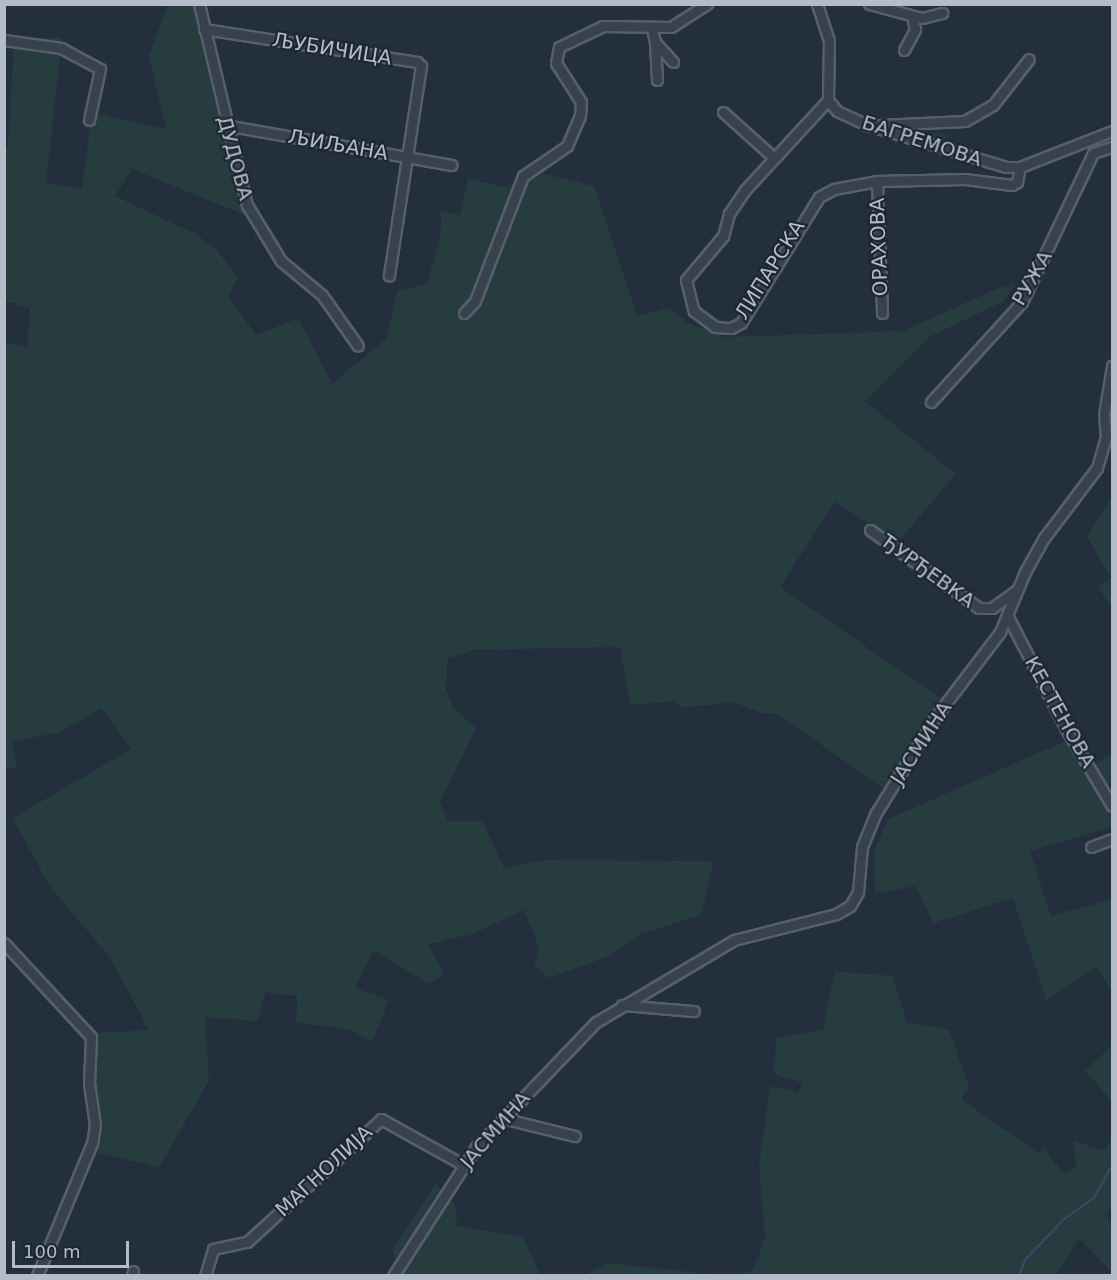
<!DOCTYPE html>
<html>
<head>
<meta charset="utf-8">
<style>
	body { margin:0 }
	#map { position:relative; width:1117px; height:1280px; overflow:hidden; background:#242f3e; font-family:"DejaVu Sans",sans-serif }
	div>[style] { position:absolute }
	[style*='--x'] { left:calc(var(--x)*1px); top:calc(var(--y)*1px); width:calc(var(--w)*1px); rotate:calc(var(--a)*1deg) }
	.green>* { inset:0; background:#263c3f }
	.stream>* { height:2px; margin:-1px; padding:0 1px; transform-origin:1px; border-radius:1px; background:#394c67 }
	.roads { filter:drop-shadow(2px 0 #565f6c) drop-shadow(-2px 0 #565f6c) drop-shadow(0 2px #565f6c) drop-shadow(0 -2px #565f6c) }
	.minor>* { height:9px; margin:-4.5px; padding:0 4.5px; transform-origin:4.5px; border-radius:4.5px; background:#38414e }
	span { translate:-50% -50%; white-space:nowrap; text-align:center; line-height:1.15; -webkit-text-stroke:4.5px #1d2633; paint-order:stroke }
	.street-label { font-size:20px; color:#b4bcc9 }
	.frame { position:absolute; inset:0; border:6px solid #b4bcc9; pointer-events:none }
	.scale { position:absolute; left:12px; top:1241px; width:117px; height:27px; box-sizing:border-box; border:3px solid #b4bcc9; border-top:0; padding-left:8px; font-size:18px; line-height:21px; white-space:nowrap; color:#b4bcc9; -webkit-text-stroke:4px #1d2633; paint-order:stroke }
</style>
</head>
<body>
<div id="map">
	<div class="green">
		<div style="clip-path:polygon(168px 5px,193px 5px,245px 215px,132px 169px,115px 196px,194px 233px,216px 249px,238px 278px,228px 296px,256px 335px,298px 318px,332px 384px,387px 338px,397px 291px,427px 284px,440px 239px,441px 211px,460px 215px,468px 178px,504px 187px,540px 173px,594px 186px,637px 316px,670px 308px,688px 323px,723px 337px,903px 331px,1001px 287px,1015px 286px,1002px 302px,929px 337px,865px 401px,956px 474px,898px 542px,835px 502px,780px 587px,940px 698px,884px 789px,778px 714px,762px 713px,732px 702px,681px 708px,676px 701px,630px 705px,620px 647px,473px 650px,448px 658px,446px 689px,453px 708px,476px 728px,440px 802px,448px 821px,482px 821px,504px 868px,544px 860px,714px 861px,701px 915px,640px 934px,609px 956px,549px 978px,534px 966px,539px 948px,524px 910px,473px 934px,428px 944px,444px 974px,429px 984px,374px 950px,355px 988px,389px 1000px,372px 1042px,352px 1030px,296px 1022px,297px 996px,266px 992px,257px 1021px,205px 1017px,209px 1081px,159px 1167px,98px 1153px,103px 1127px,93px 1084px,95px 1033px,149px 1030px,110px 957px,50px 887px,13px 818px,131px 749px,102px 708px,60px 732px,12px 742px,17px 767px,5px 769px,4px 342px,27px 347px,30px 308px,5px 301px,4px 147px,8px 147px,14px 37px,62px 38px,46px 183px,82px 189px,92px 113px,166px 129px,149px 56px)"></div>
		<div style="clip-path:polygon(909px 131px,946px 134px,946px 143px,912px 133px)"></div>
		<div style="clip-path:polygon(1112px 496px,1112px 608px,1098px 587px,1111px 578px,1087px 537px)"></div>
		<div style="clip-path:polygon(1068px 740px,1112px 818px,1112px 827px,1030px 851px,1051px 916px,1112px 899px,1112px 992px,1097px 967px,1046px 1001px,1013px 898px,933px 923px,916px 886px,875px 893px,874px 851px,888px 819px)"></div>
		<div style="clip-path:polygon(1112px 755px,1112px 783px,1107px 784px,1094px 764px)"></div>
		<div style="clip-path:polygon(835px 971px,892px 976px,907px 1022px,949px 1030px,969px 1087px,961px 1099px,1038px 1153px,1044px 1148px,1063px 1173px,1076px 1168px,1074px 1141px,1104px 1151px,1112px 1138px,1112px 1206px,1107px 1214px,1112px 1228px,1112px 1272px,1079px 1238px,1056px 1275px,740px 1275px,753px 1270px,765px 1237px,759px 1166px,770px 1086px,798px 1092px,802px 1083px,773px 1073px,777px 1038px,823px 1030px)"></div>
		<div style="clip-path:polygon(1112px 1046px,1112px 1102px,1085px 1070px)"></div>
		<div style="clip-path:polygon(436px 1184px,456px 1206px,457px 1226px,523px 1237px,540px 1275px,403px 1275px,392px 1250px)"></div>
		<div style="clip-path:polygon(608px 1263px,719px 1275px,585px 1275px)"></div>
	</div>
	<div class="stream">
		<div style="--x:1019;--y:1276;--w:17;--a:-69"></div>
		<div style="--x:1025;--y:1260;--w:57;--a:-46.4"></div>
		<div style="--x:1064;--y:1219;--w:37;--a:-35"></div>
		<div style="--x:1094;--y:1198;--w:38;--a:-61"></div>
	</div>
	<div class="roads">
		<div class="minor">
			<div style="--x:199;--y:4;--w:207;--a:76.6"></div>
			<div style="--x:247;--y:205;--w:66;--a:58.7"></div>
			<div style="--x:281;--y:261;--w:53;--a:39.7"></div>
			<div style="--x:322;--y:295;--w:62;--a:54.8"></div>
			<div style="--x:817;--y:4;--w:38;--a:72"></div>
			<div style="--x:829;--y:40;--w:60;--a:91"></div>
			<div style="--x:828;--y:100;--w:14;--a:51"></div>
			<div style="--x:837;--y:111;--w:33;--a:25"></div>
			<div style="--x:867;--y:125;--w:145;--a:16.8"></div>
			<div style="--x:1006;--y:167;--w:14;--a:0"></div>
			<div style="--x:1020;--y:167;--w:99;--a:-21.4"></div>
			<div style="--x:869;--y:4;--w:55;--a:14.8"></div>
			<div style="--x:922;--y:18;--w:21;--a:-14"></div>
			<div style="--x:652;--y:28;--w:14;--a:78"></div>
			<div style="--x:655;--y:42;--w:27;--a:48"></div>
			<div style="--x:204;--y:29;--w:216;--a:8.8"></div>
			<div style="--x:417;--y:62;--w:6;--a:45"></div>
			<div style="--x:421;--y:66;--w:212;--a:98.7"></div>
			<div style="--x:4;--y:40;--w:58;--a:8"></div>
			<div style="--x:61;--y:48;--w:44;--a:28.3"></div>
			<div style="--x:100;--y:69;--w:52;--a:102.2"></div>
			<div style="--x:655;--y:42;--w:38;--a:87"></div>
			<div style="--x:904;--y:50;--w:24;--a:-62"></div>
			<div style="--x:915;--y:29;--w:13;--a:-103"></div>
			<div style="--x:828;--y:100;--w:122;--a:132.7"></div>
			<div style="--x:745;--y:190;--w:29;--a:124"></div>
			<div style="--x:729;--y:214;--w:23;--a:105"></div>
			<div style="--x:723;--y:236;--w:57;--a:130.1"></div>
			<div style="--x:686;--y:280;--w:32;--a:76"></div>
			<div style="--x:694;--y:311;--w:26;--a:37"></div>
			<div style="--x:715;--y:327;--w:16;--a:4"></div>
			<div style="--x:731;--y:328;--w:11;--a:-27"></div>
			<div style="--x:741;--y:323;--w:148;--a:-58.2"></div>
			<div style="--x:819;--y:197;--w:17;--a:-28"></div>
			<div style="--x:834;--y:189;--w:44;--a:-10.5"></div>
			<div style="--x:877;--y:181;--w:88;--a:-1.3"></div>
			<div style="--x:965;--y:179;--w:47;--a:7.3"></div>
			<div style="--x:1012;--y:185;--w:6;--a:-31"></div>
			<div style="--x:1017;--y:182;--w:15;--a:-79"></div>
			<div style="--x:723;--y:112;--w:69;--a:42"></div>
			<div style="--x:225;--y:125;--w:230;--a:10"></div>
			<div style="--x:879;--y:125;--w:86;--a:-2.7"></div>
			<div style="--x:965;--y:121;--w:32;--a:-30"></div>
			<div style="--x:993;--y:105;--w:58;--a:-52"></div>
			<div style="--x:877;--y:181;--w:132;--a:87.8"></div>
			<div style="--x:464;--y:313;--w:16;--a:-47"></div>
			<div style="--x:475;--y:301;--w:134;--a:-69"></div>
			<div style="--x:523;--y:176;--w:53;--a:-34.3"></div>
			<div style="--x:567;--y:146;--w:33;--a:-67"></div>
			<div style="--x:580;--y:116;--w:14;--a:-86"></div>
			<div style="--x:581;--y:102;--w:46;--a:-122.7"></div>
			<div style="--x:556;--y:63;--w:16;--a:-79"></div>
			<div style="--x:559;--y:47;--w:49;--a:-25.5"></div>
			<div style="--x:603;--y:26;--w:68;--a:0.8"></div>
			<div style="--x:671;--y:27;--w:43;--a:-32.6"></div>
			<div style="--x:931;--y:402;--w:135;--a:-47.7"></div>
			<div style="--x:1022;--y:302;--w:165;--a:-64.5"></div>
			<div style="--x:1093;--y:153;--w:20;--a:-18"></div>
			<div style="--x:870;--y:530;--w:134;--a:35.6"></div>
			<div style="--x:979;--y:608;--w:13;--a:0"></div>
			<div style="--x:992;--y:608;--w:31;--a:-36"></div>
			<div style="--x:1008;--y:617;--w:126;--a:62.6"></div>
			<div style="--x:1066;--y:729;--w:90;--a:59.1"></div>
			<div style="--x:1091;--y:847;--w:22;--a:-21"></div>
			<div style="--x:4;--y:943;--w:128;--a:47.2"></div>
			<div style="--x:91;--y:1037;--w:46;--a:92.5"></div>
			<div style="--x:89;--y:1083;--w:42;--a:81.9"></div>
			<div style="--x:95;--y:1125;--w:18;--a:99"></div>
			<div style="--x:92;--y:1143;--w:144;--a:112.5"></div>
			<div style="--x:622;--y:1005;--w:72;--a:4.8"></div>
			<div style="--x:502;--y:1118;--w:75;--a:13.9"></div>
			<div style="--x:132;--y:1276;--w:5;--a:-79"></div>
			<div style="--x:205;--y:1276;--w:28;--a:-73"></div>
			<div style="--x:213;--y:1249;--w:35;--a:-12"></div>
			<div style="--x:247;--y:1242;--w:182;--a:-42.5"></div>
			<div style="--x:381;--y:1119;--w:93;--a:29.1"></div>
			<div style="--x:393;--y:1276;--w:153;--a:-57.2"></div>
			<div style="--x:476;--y:1147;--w:173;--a:-46.2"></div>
			<div style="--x:596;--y:1022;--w:161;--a:-30.7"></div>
			<div style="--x:734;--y:940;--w:105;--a:-14.3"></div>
			<div style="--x:836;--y:914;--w:16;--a:-30"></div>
			<div style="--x:850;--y:906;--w:16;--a:-60"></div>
			<div style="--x:858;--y:892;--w:45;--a:-84.9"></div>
			<div style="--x:862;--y:847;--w:37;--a:-68"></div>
			<div style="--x:876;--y:813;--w:114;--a:-58.3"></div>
			<div style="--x:936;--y:716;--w:106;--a:-52.7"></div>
			<div style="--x:1000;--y:632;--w:65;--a:-67.4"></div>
			<div style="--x:1025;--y:572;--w:39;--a:-61"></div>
			<div style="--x:1044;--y:538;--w:88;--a:-52.9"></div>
			<div style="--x:1097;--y:468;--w:32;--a:-74"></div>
			<div style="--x:1106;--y:437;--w:23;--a:-95"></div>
			<div style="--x:1104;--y:414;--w:49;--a:-80.5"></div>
		</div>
	</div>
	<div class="street-label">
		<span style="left:332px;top:49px;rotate:9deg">ЉУБИЧИЦА</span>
		<span style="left:922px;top:141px;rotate:18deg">БАГРЕМОВА</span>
		<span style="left:338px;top:145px;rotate:10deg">ЉИЉАНА</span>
		<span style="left:235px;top:158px;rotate:75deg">ДУДОВА</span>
		<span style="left:879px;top:247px;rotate:-92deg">ОРАХОВА</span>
		<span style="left:770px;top:270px;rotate:-58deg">ЛИПАРСКА</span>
		<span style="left:1032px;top:278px;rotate:-60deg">РУЖА</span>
		<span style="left:928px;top:571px;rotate:36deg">ЂУРЂЕВКА</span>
		<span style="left:1060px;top:712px;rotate:61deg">КЕСТЕНОВА</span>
		<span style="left:921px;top:743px;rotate:-57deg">ЈАСМИНА</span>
		<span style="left:495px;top:1130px;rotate:-49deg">ЈАСМИНА</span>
		<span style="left:324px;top:1171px;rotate:-43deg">МАГНОЛИЈА</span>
	</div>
	<div class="frame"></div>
	<div class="scale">100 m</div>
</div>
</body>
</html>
